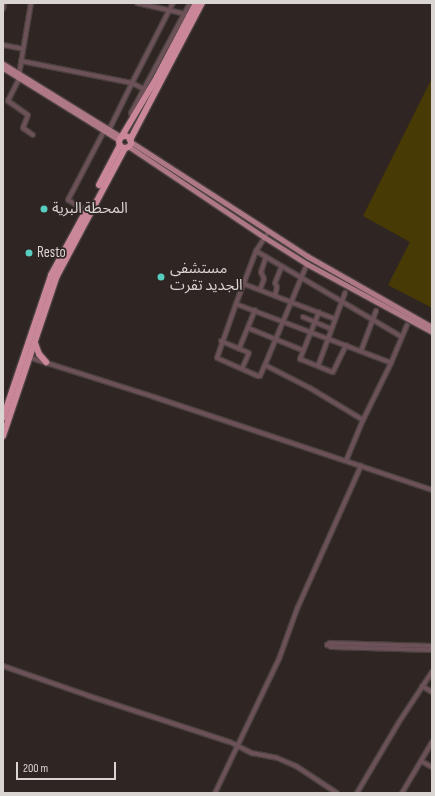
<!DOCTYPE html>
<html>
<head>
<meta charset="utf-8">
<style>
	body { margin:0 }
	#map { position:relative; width:435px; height:796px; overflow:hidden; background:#2f2523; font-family:"Sofia Sans Condensed","Noto Sans Arabic",sans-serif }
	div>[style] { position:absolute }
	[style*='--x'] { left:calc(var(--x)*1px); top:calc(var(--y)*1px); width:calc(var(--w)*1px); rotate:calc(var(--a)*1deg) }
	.green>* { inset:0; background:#483a04 }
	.roads { filter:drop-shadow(1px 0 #4a413f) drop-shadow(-1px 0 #4a413f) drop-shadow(0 1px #4a413f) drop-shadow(0 -1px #4a413f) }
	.minor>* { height:4px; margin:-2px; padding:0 2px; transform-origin:2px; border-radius:2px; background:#6c5158 }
	.major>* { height:5px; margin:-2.5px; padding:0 2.5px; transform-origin:2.5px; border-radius:2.5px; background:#af7887 }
	.highway>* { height:6px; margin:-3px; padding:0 3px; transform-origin:3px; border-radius:3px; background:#ca879a }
	.highway>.ring { margin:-3px; padding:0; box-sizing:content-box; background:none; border:6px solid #ca879a; border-radius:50% }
	.dots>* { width:11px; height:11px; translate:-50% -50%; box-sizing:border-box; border:2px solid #2f2523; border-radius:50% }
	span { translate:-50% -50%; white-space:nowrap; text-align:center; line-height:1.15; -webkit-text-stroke:3.5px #2f2523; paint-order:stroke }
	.poi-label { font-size:15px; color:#dad4d3 }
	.left { translate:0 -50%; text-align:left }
	.frame { position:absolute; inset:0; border:4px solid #dad4d3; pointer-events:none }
	.scale { position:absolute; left:16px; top:762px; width:100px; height:18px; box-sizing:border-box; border:2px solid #dad4d3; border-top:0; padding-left:5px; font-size:12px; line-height:14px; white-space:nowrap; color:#dad4d3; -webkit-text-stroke:3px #2f2523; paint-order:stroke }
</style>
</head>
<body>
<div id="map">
	<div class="green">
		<div style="clip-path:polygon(432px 78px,432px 308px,388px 285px,410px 242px,363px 216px)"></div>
	</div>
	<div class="roads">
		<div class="minor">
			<div style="--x:31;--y:3;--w:79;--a:99.5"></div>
			<div style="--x:18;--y:81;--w:22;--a:117"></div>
			<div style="--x:8;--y:101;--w:24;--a:35"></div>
			<div style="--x:28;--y:115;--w:14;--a:111"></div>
			<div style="--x:23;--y:128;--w:12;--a:35"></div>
			<div style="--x:137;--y:3;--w:50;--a:12.7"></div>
			<div style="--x:3;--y:9;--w:6;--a:-81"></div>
			<div style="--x:3;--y:45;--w:20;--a:11"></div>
			<div style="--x:21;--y:61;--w:113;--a:11.2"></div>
			<div style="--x:132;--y:83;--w:90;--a:-62.9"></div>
			<div style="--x:133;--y:119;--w:6;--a:-108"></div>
			<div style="--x:131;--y:113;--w:125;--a:-61.8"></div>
			<div style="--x:109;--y:130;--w:52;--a:-63.9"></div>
			<div style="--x:132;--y:83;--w:16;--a:27"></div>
			<div style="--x:88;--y:212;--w:23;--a:-149"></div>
			<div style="--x:68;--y:200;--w:78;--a:-62.4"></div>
			<div style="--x:269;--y:231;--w:24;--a:123"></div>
			<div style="--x:256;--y:251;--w:57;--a:110.7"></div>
			<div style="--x:236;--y:304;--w:166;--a:20.8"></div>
			<div style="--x:391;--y:363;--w:41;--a:-67.2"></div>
			<div style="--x:256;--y:251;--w:169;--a:30.5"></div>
			<div style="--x:307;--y:264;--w:109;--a:112.6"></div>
			<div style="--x:265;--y:365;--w:51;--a:27.1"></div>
			<div style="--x:310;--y:388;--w:62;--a:31.1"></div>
			<div style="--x:244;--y:284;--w:97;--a:21"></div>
			<div style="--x:260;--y:290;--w:12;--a:-70"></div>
			<div style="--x:264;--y:279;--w:8;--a:-113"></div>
			<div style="--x:261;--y:272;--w:16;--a:-72"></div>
			<div style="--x:275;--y:295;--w:8;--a:-76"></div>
			<div style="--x:277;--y:287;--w:4;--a:-117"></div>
			<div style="--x:275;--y:283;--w:18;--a:-68"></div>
			<div style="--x:236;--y:304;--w:57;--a:109.4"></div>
			<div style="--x:217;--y:358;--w:45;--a:23.7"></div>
			<div style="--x:258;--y:376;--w:2;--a:0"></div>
			<div style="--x:260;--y:376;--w:12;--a:-66"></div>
			<div style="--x:319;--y:312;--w:51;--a:112"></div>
			<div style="--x:300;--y:359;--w:35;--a:22"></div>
			<div style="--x:333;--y:372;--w:30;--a:-64"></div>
			<div style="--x:303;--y:317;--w:30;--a:23"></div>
			<div style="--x:248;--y:328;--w:58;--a:22.2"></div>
			<div style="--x:221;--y:341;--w:30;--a:23"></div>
			<div style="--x:249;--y:353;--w:17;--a:114"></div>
			<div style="--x:239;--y:349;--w:42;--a:-67.7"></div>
			<div style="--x:361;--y:351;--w:43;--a:-69.4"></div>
			<div style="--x:28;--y:357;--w:132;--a:17.6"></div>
			<div style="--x:154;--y:397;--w:293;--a:18.5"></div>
			<div style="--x:318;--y:366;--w:78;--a:-69.7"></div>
			<div style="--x:346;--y:461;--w:44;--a:-67.5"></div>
			<div style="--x:363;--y:420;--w:64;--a:-63.8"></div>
			<div style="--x:327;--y:645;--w:4;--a:27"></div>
			<div style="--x:331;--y:647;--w:101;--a:1.7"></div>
			<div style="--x:327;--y:645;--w:4;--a:-34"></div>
			<div style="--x:330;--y:643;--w:102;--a:1.7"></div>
			<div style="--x:3;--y:666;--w:91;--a:19.2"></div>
			<div style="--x:89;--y:696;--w:148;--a:18.1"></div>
			<div style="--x:230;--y:742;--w:25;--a:27"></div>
			<div style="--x:252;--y:753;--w:25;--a:11"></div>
			<div style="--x:277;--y:758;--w:21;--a:23"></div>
			<div style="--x:296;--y:766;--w:49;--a:33.4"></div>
			<div style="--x:422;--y:686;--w:12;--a:31"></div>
			<div style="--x:421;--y:761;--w:13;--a:29"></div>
			<div style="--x:215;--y:793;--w:148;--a:-64.5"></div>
			<div style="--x:279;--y:659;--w:53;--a:-70.2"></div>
			<div style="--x:297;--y:609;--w:157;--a:-65.9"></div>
			<div style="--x:357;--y:793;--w:82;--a:-59.4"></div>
			<div style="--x:399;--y:722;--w:60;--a:-56.6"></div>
			<div style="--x:402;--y:793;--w:59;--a:-59.5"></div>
		</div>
		<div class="major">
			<div style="--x:3;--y:64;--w:139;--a:31.7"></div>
			<div style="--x:3;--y:68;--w:137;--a:31.8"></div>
			<div style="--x:131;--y:142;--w:210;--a:32.9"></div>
			<div style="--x:307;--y:256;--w:144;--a:29.6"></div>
			<div style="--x:128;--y:146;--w:164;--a:33.8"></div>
			<div style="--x:264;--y:237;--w:51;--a:32.1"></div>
			<div style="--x:307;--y:264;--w:142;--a:28.5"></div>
		</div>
		<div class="highway">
			<div style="--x:122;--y:136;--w:69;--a:-59.3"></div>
			<div style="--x:157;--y:77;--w:84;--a:-62.2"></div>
			<div class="ring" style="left:119px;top:136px;width:6px;height:6px"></div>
			<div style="--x:130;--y:140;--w:155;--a:-62.3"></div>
			<div style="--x:99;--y:185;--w:45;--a:-62.3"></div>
			<div style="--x:35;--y:343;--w:12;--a:70"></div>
			<div style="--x:39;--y:354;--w:11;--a:49"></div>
			<div style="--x:3;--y:418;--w:151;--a:-71.4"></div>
			<div style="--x:51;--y:275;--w:75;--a:-61.4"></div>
			<div style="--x:3;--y:436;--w:169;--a:-71.4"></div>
			<div style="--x:57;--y:276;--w:145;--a:-62"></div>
		</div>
	</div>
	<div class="dots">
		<div style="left:44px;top:209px;background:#58cec0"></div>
		<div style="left:29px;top:253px;background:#58cec0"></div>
		<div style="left:161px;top:277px;background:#58cec0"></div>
	</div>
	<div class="poi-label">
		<span class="left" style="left:52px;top:209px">المحطة البرية</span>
		<span class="left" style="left:37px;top:253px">Resto</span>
		<span class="left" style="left:170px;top:277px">مستشفى<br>الجديد تقرت</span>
	</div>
	<div class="frame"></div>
	<div class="scale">200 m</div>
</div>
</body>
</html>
